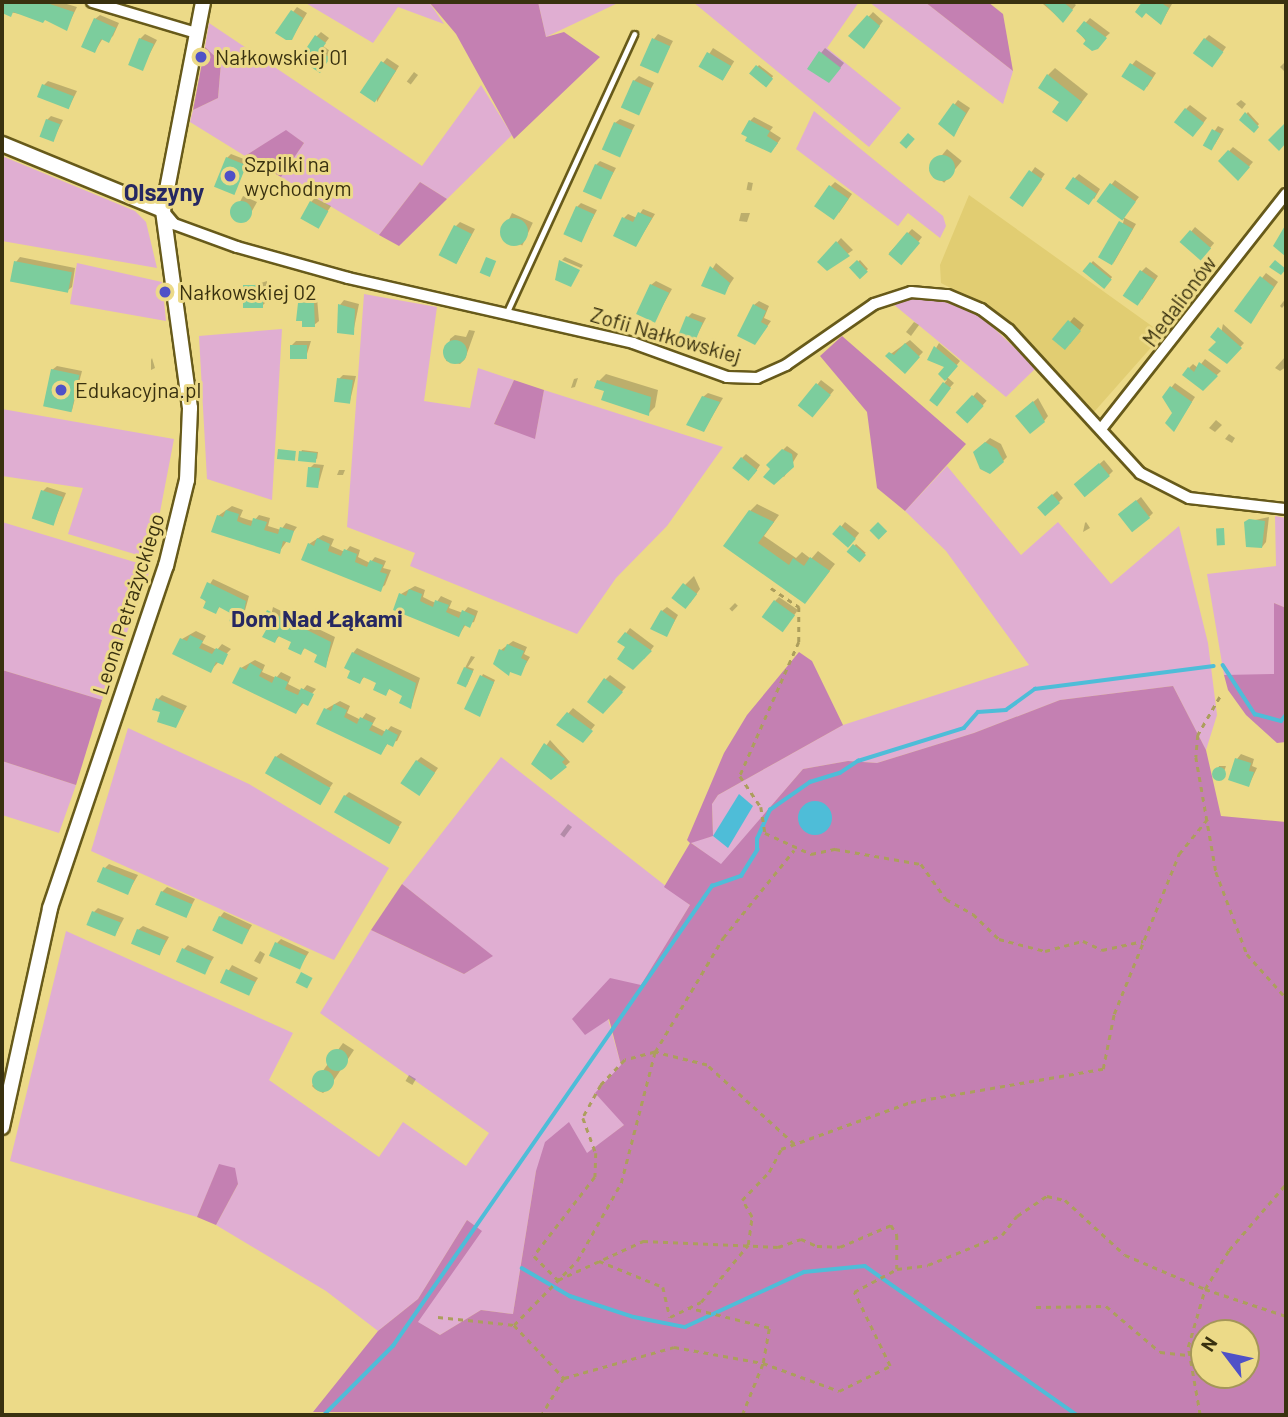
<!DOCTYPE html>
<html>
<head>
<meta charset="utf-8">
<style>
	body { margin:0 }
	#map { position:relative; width:1288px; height:1417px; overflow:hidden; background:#ecda88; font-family:Barlow,sans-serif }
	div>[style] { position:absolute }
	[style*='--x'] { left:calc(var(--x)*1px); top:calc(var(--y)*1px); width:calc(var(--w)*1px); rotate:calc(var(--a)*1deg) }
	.built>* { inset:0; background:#e1cd72 }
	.green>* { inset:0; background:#e0aed2 }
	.forest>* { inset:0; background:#c480b2 }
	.water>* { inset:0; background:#4ebdd8 }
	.round { border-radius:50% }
	.shadow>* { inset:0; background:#0003; transform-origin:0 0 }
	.stream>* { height:3.5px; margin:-1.75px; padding:0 1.75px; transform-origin:1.75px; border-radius:1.75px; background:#4ebdd8 }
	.building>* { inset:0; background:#7ccd9d; transform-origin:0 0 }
	.path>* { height:2.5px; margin-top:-1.25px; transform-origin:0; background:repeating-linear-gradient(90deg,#ac9e5d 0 5px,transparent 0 10px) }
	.roads { filter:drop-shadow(2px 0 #675a1a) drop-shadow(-2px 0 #675a1a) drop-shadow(0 2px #675a1a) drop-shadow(0 -2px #675a1a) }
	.lane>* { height:5px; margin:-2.5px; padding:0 2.5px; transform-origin:2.5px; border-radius:2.5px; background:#fff }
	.street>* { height:10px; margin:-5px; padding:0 5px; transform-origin:5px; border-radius:5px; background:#fff }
	.secondary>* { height:14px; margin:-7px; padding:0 7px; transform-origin:7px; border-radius:7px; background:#fff }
	.dots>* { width:19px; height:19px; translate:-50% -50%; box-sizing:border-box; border:4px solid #ecda88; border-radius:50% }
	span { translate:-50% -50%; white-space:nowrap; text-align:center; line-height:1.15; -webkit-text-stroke:6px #ecda88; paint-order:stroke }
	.poi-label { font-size:21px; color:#39310f }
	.left { translate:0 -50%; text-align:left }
	.street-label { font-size:21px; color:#39310f }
	.neighbourhood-label { font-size:23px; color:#262862; font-weight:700 }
	.quarter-label { font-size:24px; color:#262862; font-weight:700 }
	.frame { position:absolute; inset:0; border:4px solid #39310f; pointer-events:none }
	.north { position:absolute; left:1190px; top:1319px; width:70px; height:70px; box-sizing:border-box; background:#ecda88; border:2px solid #a49658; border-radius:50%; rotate:302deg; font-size:19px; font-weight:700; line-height:28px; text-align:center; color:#39310f }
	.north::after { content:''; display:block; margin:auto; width:24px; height:32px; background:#4f51c7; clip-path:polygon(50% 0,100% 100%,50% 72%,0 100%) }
</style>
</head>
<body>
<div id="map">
	<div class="built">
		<div style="clip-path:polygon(969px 195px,1163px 334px,1094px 412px,995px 311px,941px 283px,940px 265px)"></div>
	</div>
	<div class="green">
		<div style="clip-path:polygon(304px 2px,429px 2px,444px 24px,398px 7px,373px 43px)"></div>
		<div style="clip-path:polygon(538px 2px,620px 2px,546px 37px)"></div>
		<div style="clip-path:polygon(693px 2px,859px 2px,827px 48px,901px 108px,869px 147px)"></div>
		<div style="clip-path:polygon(869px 2px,925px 2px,1013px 71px,1003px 104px)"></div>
		<div style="clip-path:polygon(209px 23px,422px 166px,481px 85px,512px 135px,447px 199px,420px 182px,379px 235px,281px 177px,304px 143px,286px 131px,245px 156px,190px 122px,193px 110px,218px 98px,221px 62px,205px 47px)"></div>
		<div style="clip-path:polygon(814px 111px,943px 216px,946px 226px,940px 238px,908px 213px,898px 226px,796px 149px)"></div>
		<div style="clip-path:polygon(2px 156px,135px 211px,146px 222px,157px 268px,2px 241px)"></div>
		<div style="clip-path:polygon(77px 263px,162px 282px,166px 321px,70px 304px)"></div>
		<div style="clip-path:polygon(364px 294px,437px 307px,424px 401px,470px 408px,478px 368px,514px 380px,494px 424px,535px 438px,544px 390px,723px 447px,667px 526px,616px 578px,577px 634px,410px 566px,415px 553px,347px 527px)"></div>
		<div style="clip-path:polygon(917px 297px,936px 299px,979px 314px,1036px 368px,1006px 397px,893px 304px)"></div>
		<div style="clip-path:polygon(282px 329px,272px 500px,207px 479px,199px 336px)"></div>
		<div style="clip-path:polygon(2px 409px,174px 439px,151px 559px,68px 534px,83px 488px,2px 476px)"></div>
		<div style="clip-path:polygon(947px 466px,1021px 555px,1058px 522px,1111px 584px,1179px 526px,1208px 643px,1217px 715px,1206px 750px,1173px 686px,1060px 700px,974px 733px,877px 763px,848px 761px,803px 769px,721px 865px,690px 842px,713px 836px,712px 804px,718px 795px,843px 725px,1029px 665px,946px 551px,905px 511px)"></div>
		<div style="clip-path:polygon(1275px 516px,1286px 518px,1286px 608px,1274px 603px,1274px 675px,1224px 675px,1207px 574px,1276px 566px)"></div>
		<div style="clip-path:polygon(2px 522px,151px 567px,102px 700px,2px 670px)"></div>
		<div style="clip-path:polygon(128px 728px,249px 784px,389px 868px,334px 960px,91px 851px)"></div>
		<div style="clip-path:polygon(501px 757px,690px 905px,641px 986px,608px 1019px,621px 1065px,624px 1125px,587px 1154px,536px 1171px,513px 1314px,481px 1310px,440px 1335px,417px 1322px,481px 1231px,467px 1220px,418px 1299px,378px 1331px,326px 1291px,216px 1225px,238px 1184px,219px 1165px,197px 1217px,10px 1161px,66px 931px,293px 1033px,269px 1080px,379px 1157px,403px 1122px,466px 1166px,489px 1133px,320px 1013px,371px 930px,464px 974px,492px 956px,402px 884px)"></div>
		<div style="clip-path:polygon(2px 761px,76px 785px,59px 833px,2px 815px)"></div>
	</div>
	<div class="forest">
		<div style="clip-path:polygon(429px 2px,538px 2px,546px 37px,564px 32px,600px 57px,514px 139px,456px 34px)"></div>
		<div style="clip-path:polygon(925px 2px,988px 2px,1003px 14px,1013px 71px)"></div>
		<div style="clip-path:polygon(205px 47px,221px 62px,218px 98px,193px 110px)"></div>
		<div style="clip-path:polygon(286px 130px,304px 143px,281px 177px,245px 156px)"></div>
		<div style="clip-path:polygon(420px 182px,447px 199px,399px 246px,379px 235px)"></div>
		<div style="clip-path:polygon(842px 336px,966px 444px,905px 511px,877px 488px,867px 412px,820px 356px)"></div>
		<div style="clip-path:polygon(514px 380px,544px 390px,535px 439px,494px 424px)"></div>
		<div style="clip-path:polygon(1274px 603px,1286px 608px,1286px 742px,1277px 743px,1246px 715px,1228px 690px,1224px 675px,1274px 674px)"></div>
		<div style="clip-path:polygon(evenodd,799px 652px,812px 661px,843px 725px,718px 795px,712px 804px,713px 836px,691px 843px,721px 864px,803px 769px,848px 761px,877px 763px,974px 733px,1060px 700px,1173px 686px,1206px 750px,1221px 816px,1286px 822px,1286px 1415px,313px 1412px,378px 1331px,418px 1299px,467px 1220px,482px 1231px,418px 1322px,440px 1335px,481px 1310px,513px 1314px,536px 1171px,545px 1142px,569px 1122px,587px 1153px,624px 1125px,595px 1093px,621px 1065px,609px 1019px,585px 1035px,572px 1019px,610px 978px,641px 985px,690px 905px,664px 887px,690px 843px,687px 840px,724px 753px,747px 715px,799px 652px,1204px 1333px,1246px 1333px,1246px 1375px,1204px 1375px,1204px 1333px)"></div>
		<div style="clip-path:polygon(2px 670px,102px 700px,76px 785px,2px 761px)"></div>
		<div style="clip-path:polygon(402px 884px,493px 956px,464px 974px,371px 930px)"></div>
		<div style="clip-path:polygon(219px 1164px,235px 1168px,238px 1184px,216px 1225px,197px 1217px)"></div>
	</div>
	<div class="water">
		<div style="clip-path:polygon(739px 794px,753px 806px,728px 848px,713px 836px)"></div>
		<div class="round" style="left:798px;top:801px;width:34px;height:34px"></div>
	</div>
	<div class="shadow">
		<div style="clip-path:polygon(2px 2px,60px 2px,77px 7px,66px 29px,46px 18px,2px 11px)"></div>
		<div style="clip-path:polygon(1072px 2px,1076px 5px,1063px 21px,1043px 4px)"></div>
		<div style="clip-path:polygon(1145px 2px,1170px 2px,1172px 4px,1161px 23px,1146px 11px,1137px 12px)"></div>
		<div style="clip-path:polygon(297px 7px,307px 13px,292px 38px,293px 12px)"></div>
		<div style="clip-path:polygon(873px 12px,883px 21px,868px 42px,851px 36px)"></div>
		<div style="clip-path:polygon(100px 15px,119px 23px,113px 36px,108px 40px,103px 38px,95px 51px,95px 19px)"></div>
		<div style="clip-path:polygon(1090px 18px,1110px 33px,1092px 49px,1078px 31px)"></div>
		<div style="clip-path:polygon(321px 32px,329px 38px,323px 46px,333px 53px,320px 71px,316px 37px)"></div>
		<div style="clip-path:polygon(145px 34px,157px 40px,142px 68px,140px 39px)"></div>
		<div style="clip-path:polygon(658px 34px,673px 41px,657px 71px,654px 39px)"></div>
		<div style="clip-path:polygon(1209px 35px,1226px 47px,1217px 60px,1205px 39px)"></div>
		<div style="left:713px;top:48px;width:25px;height:22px;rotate:32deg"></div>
		<div style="clip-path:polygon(825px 48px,844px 63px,833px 77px,821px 53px)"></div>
		<div style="clip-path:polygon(387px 58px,399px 66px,377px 102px,376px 71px)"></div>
		<div style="clip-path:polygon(1136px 60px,1156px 73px,1147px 87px,1123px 76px)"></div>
		<div style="clip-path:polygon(1286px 61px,1286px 73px,1280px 67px)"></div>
		<div style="left:759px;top:65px;width:18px;height:12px;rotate:38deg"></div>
		<div style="clip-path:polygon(1055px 68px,1088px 94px,1073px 113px,1061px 101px,1048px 75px)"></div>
		<div style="left:414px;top:72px;width:5px;height:12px;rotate:37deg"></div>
		<div style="clip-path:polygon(639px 76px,654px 83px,638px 113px,634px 81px)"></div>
		<div style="clip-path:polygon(48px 81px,77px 91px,69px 107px,44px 85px)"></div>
		<div style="clip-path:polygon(958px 100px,970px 108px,954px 135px,940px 124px)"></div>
		<div style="clip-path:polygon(1241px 100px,1246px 104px,1242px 109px,1236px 104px)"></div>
		<div style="clip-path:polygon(1190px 105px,1207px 118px,1198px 130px,1186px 109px)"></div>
		<div style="clip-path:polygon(1248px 112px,1259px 124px,1254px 130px,1241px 120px)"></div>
		<div style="clip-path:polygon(51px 116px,63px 120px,53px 140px,47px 120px)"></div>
		<div style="clip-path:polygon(754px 117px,773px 127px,770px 131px,781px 138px,775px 147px,750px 121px)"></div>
		<div style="clip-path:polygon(620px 119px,635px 125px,619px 155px,615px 123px)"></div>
		<div style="clip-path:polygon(1218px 126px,1224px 129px,1215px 144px,1205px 145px)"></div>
		<div style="clip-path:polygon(1233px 147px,1253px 162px,1238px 179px,1220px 161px)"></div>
		<div style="left:947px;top:149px;width:19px;height:28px;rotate:39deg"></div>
		<div style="clip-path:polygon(231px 154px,249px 161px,233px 192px,227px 158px)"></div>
		<div style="clip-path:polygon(600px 161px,616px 168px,600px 197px,596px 165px)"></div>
		<div style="left:1035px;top:167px;width:12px;height:38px;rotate:35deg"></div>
		<div style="clip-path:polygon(1079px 174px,1100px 189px,1094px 199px,1074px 179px)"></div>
		<div style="clip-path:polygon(1115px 180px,1139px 197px,1123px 217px,1136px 224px,1113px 264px,1124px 219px,1099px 201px)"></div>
		<div style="left:748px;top:182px;width:5px;height:8px;rotate:11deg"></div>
		<div style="clip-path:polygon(835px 182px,852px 194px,839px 213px,831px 186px)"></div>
		<div style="clip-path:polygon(281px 185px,286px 188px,281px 196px,276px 194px)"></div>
		<div style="clip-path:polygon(243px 196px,257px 202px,246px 222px,232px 217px)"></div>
		<div style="clip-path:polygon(315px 198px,331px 206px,318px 226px,311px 202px)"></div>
		<div style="clip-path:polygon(581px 203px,597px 210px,581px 240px,577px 207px)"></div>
		<div style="clip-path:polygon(643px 209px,655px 214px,636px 245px,624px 218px,628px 214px,637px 218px)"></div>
		<div style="left:512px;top:213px;width:23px;height:25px;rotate:25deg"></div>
		<div style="clip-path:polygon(741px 213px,750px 213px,747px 222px,739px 221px)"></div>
		<div style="clip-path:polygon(460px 222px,475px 229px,457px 262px,456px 226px)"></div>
		<div style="left:1195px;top:227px;width:25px;height:20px;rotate:40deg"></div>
		<div style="clip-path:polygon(912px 229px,922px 237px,906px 258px,889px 253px)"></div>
		<div style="clip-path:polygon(841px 238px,853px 250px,827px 269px,820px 262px)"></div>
		<div style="clip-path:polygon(20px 257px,75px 268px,72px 287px,67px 291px,16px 262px)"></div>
		<div style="clip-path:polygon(565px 257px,583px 265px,581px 268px,562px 260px)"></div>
		<div style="left:860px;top:260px;width:12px;height:12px;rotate:48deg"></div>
		<div style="left:1093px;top:261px;width:25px;height:13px;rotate:40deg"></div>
		<div style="clip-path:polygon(716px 263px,734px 278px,724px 293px,703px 285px)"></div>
		<div style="clip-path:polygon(1146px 267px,1158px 276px,1142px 300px,1141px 272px)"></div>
		<div style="clip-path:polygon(1266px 273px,1278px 282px,1251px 322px,1236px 311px)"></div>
		<div style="clip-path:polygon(267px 281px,266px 302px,262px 306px,245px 288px)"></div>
		<div style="clip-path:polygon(656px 281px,672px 289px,654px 321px,651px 285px)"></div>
		<div style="clip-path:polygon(317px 298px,319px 321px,314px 325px,300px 304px)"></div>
		<div style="clip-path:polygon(1286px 298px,1286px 303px,1282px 308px,1280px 306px)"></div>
		<div style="clip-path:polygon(344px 300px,359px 304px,353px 333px,340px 305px)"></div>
		<div style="clip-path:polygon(759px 301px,769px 306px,764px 318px,771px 321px,759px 338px,754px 305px)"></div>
		<div style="clip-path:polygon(692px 313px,706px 318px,695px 339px,688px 317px)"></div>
		<div style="clip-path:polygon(1074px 317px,1084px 325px,1070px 344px,1070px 322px)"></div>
		<div style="clip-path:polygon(914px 322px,919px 325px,911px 336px,906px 332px)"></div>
		<div style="clip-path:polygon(1223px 324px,1244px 343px,1227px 361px,1219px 342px)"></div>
		<div style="clip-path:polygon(469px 330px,475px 331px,465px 359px,460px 364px,446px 361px,450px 339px,455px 335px,466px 337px)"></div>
		<div style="clip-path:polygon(910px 340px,923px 352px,905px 371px,888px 356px)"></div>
		<div style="clip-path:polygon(296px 341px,311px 341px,306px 357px,291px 346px)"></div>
		<div style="clip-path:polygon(939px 343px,960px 361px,947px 377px,954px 383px,935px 404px,930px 400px,947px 380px,940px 374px,946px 367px,929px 360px)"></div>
		<div style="clip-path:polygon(1286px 356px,1286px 367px,1280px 371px,1275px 368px)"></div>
		<div style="clip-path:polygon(152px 358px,155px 368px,151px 370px,151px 360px)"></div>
		<div style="clip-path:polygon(1205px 359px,1221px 371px,1203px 388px,1189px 368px,1193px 364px,1198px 368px)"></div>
		<div style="clip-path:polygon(57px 366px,82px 371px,72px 410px,52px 370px)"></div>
		<div style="clip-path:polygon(606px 374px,658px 390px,655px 407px,648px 414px,606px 390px,599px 381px)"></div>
		<div style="clip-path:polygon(343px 375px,356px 376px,350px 401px,339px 379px)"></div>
		<div style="clip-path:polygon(578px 378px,575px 387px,571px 388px,574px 379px)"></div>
		<div style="clip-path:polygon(821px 380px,834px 390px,817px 411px,817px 385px)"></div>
		<div style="clip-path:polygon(1175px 383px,1195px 397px,1175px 428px,1171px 388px)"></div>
		<div style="left:977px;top:392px;width:13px;height:27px;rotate:42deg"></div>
		<div style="clip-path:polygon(708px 393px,723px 398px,704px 430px,703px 397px)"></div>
		<div style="clip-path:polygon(1038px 398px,1048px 416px,1044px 421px,1021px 412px)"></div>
		<div style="clip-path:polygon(1216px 420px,1222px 425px,1215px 432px,1209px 428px)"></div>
		<div style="clip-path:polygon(1229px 434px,1235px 438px,1232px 443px,1225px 439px)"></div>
		<div style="clip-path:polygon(990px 438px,1001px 444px,1007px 457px,1003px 461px,975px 452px)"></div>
		<div style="clip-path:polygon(787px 446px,798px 454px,784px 477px,768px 465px)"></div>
		<div style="clip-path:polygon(302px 450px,318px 452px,317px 459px,301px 452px)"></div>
		<div style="clip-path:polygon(746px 454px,760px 465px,754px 474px,742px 458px)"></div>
		<div style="clip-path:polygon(1104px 460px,1113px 471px,1109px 475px,1077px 484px)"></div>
		<div style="clip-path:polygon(314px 464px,324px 465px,318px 486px,310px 468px)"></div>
		<div style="clip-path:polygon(345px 470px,343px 475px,337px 475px,339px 470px)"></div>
		<div style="clip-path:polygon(47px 487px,66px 493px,53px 524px,43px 491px)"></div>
		<div style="clip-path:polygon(1057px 491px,1063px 498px,1059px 502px,1039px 507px)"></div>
		<div style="clip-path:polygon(1141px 497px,1153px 513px,1149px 517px,1125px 510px)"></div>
		<div style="clip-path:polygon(757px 504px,779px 515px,764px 536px,796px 558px,802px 552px,811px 559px,818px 551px,835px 564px,810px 596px,762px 566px,750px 511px)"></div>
		<div style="clip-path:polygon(232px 506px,243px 510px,240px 517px,249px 520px,254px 521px,259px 515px,270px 518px,268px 526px,281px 530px,286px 523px,297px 527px,279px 552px,218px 516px)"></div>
		<div style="clip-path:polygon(1269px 517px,1266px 542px,1262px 547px,1246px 522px)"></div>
		<div style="left:845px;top:522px;width:18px;height:16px;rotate:38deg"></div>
		<div style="clip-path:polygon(1086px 522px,1090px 528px,1083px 532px,1085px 523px)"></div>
		<div style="clip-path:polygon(323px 535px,334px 539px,331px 546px,345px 552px,350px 546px,360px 550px,358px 557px,370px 563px,375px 557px,386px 561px,383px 568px,391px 570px,385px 585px,380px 589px,309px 544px)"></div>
		<div style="left:856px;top:544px;width:13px;height:11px;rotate:42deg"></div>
		<div style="clip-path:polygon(694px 576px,700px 589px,690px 603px,673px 597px)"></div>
		<div style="clip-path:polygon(213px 579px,249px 596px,241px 625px,234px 613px,220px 606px,216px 612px,202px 598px)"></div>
		<div style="clip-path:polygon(415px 586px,425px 590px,423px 597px,431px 601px,436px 603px,441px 596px,452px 601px,449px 608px,463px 613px,468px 607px,478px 611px,474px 622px,466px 624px,459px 635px,401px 594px)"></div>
		<div style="clip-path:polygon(779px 597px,798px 610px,786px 626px,775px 601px)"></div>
		<div style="left:735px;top:603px;width:4px;height:8px;rotate:45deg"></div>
		<div style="clip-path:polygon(273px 607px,335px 637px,326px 665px,319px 654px,306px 647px,300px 653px,294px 641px,280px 635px,275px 641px,268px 629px)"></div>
		<div style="clip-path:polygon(667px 607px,678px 615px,667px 635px,662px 611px)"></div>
		<div style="left:630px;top:628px;width:30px;height:16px;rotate:37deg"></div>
		<div style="clip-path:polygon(196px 631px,206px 636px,202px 643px,217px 650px,222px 644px,231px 649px,210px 671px,182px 639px)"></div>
		<div style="clip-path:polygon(513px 641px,527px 647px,524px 654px,530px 657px,520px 674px,501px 650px)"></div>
		<div style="clip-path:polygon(357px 648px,420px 678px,411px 707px,404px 695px,390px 688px,385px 694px,378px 683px,365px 676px,360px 682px,353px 653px)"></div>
		<div style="clip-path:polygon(471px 656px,475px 657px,468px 667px,474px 669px,467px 685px,465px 668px)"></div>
		<div style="clip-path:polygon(255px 660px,265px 665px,262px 672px,276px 678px,281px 672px,291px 677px,288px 684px,302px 691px,307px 685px,316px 689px,296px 712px,241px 668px)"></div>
		<div style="clip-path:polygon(483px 674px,495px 680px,480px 715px,482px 676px)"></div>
		<div style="clip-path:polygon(610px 675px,626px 687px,603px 712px,606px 679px)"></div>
		<div style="clip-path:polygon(162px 695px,187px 706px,175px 726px,162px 711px,158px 699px)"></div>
		<div style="clip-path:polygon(340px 701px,350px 706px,347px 713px,361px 720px,366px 713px,376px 718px,372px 725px,386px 732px,391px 726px,402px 731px,397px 741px,388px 743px,381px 753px,326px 709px)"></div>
		<div style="clip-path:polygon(573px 708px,595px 725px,584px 739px,558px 725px)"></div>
		<div style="clip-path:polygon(550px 740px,570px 762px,551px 778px,534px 764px)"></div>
		<div style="clip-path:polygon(281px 753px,333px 783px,320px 802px,276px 757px)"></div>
		<div style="clip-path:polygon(1241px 754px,1254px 759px,1252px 766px,1257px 768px,1249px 785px,1237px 759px)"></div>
		<div style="clip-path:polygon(421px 757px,438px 768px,423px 790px,417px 761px)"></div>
		<div style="clip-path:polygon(1219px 766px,1226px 766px,1221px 780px,1215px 778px)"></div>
		<div style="clip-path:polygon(349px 792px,402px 822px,389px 841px,345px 796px)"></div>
		<div style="left:568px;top:824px;width:5px;height:13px;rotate:37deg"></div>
		<div style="clip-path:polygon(109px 864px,138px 875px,128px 892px,105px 868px)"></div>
		<div style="clip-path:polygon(167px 887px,195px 899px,186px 916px,162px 892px)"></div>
		<div style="clip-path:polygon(98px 908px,124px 918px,115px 935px,94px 912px)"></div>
		<div style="clip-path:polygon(224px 912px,252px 925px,242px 942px,220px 917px)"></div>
		<div style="clip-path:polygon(143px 926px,169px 937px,160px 953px,138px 930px)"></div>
		<div style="clip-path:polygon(281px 939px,309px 952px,299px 968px,277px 943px)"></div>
		<div style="clip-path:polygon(188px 945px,214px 957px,204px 973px,184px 949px)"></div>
		<div style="clip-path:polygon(260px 951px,265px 954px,260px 964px,254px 961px)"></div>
		<div style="clip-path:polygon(232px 965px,258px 978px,248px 994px,222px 982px)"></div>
		<div style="clip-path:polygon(343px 1043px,354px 1050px,328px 1089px,323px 1093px,315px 1089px,312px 1086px)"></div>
		<div style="left:409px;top:1075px;width:8px;height:7px;rotate:30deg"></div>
	</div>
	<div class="stream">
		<div style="--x:1223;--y:665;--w:59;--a:56.9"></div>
		<div style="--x:1255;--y:714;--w:27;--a:15"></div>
		<div style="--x:1281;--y:721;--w:8;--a:-50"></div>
		<div style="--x:522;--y:1268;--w:56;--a:30.3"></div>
		<div style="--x:570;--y:1296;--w:67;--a:18.2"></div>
		<div style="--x:634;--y:1317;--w:52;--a:11.1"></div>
		<div style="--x:685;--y:1327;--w:131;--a:-24.8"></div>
		<div style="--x:804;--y:1272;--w:61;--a:-5.6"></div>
		<div style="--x:865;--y:1266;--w:259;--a:35.1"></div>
		<div style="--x:324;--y:1415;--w:98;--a:-45"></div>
		<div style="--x:393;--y:1346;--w:560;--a:-55.26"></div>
		<div style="--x:712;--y:886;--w:31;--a:-19"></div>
		<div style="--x:741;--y:876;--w:31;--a:-58"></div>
		<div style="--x:757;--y:850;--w:11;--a:-90"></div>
		<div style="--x:757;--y:839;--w:32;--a:-66"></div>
		<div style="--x:770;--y:810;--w:49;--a:-35"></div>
		<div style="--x:810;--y:782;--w:31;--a:-17"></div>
		<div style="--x:840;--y:773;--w:22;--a:-34"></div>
		<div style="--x:858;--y:761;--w:111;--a:-17.3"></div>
		<div style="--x:964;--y:728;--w:21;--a:-49"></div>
		<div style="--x:978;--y:712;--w:28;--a:-4"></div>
		<div style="--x:1006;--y:710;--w:36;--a:-36"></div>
		<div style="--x:1035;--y:689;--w:180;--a:-7.3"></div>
	</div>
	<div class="building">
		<div style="clip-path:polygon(2px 2px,44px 2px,74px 12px,67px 31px,45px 20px,43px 23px,13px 12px,11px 17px,2px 13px)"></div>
		<div style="clip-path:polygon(1043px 2px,1063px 2px,1073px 10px,1063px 23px)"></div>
		<div style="clip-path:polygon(1142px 2px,1160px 2px,1169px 8px,1161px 25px,1146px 13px,1142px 18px,1135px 12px)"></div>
		<div style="clip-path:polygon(291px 10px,303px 18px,292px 40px,286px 40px,275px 33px)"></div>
		<div style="clip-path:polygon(867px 15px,880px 26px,864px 49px,848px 36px)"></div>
		<div style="clip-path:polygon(94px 18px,116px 28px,109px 43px,101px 39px,95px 53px,81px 47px)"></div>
		<div style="clip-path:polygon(1084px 21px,1107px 38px,1098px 49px,1092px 51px,1083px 44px,1086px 40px,1076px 31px)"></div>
		<div style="clip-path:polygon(315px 35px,326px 43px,320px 51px,330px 58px,320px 73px,299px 59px)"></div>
		<div style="left:139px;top:38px;width:16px;height:29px;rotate:22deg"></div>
		<div style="left:652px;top:38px;width:20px;height:30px;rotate:24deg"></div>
		<div style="left:1204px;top:38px;width:24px;height:19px;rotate:36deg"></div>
		<div style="clip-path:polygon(819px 51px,841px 68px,829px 83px,807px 69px)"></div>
		<div style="left:707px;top:52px;width:28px;height:17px;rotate:30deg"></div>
		<div style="left:381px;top:61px;width:18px;height:38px;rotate:34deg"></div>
		<div style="left:1130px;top:63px;width:27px;height:16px;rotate:33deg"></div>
		<div style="left:756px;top:65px;width:22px;height:11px;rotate:39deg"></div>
		<div style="clip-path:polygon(1047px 74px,1082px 102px,1067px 122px,1052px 112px,1059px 102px,1038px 88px)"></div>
		<div style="left:633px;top:80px;width:20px;height:30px;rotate:24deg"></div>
		<div style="left:42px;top:84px;width:34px;height:14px;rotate:21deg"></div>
		<div style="clip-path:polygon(953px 103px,966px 113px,954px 137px,938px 124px)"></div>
		<div style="left:1185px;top:108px;width:24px;height:18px;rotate:38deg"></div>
		<div style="clip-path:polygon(1245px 112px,1259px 127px,1254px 133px,1239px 120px)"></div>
		<div style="left:46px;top:119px;width:15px;height:19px;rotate:20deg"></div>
		<div style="clip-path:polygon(749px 120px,770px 131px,767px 136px,778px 143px,771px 153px,745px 141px,747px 137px,741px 134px)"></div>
		<div style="left:614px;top:122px;width:20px;height:30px;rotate:24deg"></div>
		<div style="clip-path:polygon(1286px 122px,1286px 143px,1279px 151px,1268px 140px)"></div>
		<div style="left:1212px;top:129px;width:10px;height:19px;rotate:29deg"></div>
		<div style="left:908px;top:133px;width:9px;height:13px;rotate:41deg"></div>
		<div style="clip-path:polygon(1228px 150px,1250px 167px,1238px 181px,1218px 161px)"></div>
		<div class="round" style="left:929px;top:155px;width:26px;height:26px"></div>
		<div style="left:226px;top:157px;width:22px;height:32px;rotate:22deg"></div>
		<div style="left:595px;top:164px;width:20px;height:30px;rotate:24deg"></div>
		<div style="left:1029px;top:170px;width:16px;height:34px;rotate:35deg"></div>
		<div style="left:1073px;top:177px;width:29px;height:14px;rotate:35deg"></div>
		<div style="left:1110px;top:183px;width:32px;height:23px;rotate:36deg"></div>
		<div style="left:829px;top:185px;width:24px;height:26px;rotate:35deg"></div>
		<div style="left:310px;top:201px;width:21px;height:20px;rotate:29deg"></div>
		<div class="round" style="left:230px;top:201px;width:22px;height:22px"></div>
		<div style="left:576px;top:206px;width:20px;height:31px;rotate:24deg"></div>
		<div style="clip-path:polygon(638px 212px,652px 218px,636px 247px,613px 236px,622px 217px,633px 222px)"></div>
		<div class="round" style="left:500px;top:218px;width:28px;height:28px"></div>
		<div style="left:1119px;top:221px;width:16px;height:42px;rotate:30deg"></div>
		<div style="clip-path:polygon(1286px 224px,1286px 255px,1285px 256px,1273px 246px)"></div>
		<div style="left:454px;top:225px;width:20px;height:34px;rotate:27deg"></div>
		<div style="left:1190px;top:230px;width:28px;height:16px;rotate:41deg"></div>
		<div style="left:907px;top:232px;width:17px;height:29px;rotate:40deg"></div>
		<div style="clip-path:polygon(836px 241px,850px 256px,827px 271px,817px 262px)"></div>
		<div style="left:486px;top:257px;width:11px;height:17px;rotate:22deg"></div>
		<div style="clip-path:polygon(559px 260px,580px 270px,571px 287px,555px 280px)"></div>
		<div style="left:857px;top:260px;width:16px;height:11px;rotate:47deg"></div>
		<div style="clip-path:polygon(1275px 260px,1286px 269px,1281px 275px,1269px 267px)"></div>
		<div style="left:14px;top:261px;width:59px;height:21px;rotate:11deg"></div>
		<div style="left:1090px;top:262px;width:28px;height:12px;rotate:39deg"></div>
		<div style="clip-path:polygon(710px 266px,730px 283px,725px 295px,701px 286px)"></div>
		<div style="left:1140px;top:270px;width:18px;height:31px;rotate:34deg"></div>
		<div style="clip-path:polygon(1260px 276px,1274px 287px,1251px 324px,1234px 311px)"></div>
		<div style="left:650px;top:284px;width:21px;height:33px;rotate:25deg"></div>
		<div style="left:263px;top:285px;width:23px;height:20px;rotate:90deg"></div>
		<div style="clip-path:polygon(314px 302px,315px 327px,302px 327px,302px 321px,296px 321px,298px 303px)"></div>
		<div style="clip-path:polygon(338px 304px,355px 309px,354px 335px,337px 333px)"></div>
		<div style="clip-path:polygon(753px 304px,766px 311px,761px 322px,768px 326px,755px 345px,737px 336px)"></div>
		<div style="left:686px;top:316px;width:18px;height:19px;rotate:22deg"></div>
		<div style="left:1068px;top:320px;width:17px;height:25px;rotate:40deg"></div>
		<div style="clip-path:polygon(1218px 327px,1242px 348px,1227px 364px,1208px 350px,1216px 342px,1210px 337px)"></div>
		<div class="round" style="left:443px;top:340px;width:24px;height:24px"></div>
		<div style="clip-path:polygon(905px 343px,920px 357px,905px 374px,885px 356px,889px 352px,894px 355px)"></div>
		<div style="left:290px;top:345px;width:17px;height:14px"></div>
		<div style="clip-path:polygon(934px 346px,958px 366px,945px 381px,938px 374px,944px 367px,927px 360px)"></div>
		<div style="clip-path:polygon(1199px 362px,1218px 376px,1203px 391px,1182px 375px,1188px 367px,1194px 372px)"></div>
		<div style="left:51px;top:369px;width:29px;height:38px;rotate:12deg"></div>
		<div style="left:337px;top:378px;width:16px;height:24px;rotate:7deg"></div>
		<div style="clip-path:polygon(597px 380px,651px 397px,649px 416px,601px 400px,604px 391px,594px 388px)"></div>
		<div style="left:943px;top:382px;width:10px;height:23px;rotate:37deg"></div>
		<div style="left:816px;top:383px;width:19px;height:29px;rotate:39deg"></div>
		<div style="clip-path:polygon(1170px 386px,1192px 402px,1174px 432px,1165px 423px,1172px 413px,1162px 397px)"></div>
		<div style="left:972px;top:395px;width:16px;height:24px;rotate:43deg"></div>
		<div style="clip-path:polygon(702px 396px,720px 402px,704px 432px,686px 425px)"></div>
		<div style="clip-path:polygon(1033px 401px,1045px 422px,1030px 434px,1015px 416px)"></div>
		<div style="clip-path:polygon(985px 442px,997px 449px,1004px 462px,990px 474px,980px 469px,973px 452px)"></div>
		<div style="left:278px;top:449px;width:18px;height:10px;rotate:6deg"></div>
		<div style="clip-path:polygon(782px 449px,792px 454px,794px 467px,774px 485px,763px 477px,770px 469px,766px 465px)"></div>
		<div style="left:299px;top:451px;width:18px;height:10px;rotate:6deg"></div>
		<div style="left:741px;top:457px;width:21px;height:14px;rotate:39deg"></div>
		<div style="left:1099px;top:463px;width:17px;height:33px;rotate:50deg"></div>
		<div style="left:308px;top:467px;width:12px;height:20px;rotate:5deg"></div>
		<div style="left:41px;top:490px;width:23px;height:30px;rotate:18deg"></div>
		<div style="left:1052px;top:494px;width:12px;height:20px;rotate:48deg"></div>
		<div style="left:1136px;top:500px;width:23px;height:23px;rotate:52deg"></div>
		<div style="clip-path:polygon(226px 510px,239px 514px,237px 521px,244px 524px,251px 526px,253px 518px,267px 522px,264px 530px,278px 534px,280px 527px,294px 531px,290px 543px,283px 541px,280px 554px,211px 532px,217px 515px,223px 517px)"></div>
		<div style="clip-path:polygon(749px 510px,774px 522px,758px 543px,789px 565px,793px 558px,804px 566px,810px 557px,830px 571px,805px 604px,723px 546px)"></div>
		<div style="clip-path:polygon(1249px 519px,1265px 521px,1262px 548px,1246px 547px,1244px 522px)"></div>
		<div style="left:878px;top:522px;width:13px;height:12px;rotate:45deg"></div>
		<div style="left:840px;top:525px;width:21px;height:12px;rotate:41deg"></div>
		<div style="left:1224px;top:528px;width:17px;height:8px;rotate:87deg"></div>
		<div style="clip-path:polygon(317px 538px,330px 544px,328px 551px,341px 556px,344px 549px,357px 554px,355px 562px,367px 567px,370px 560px,383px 565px,380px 572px,387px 574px,381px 592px,301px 560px,308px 543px,314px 546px)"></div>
		<div style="left:853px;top:544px;width:17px;height:10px;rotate:40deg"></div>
		<div style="clip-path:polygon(207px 582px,246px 601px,241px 627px,229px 621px,232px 614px,219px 607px,216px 614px,203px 608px,206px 601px,200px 598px)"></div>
		<div style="left:683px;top:583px;width:18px;height:19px;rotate:38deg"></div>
		<div style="clip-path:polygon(409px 589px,422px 594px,420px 601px,426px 604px,433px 607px,435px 600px,449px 605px,446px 612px,459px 618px,462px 610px,475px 616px,470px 628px,464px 625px,459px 637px,393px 610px,399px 593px,406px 596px)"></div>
		<div style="left:774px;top:600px;width:26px;height:21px;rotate:36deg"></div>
		<div style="clip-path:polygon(267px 610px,331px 642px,326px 668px,314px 662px,317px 655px,304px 648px,301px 655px,288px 649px,291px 642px,278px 636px,275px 643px,262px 637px,266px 630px,259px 627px)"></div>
		<div style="clip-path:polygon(661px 610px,675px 620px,667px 637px,650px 629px)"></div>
		<div style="clip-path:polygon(625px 632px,652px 651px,633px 670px,617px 659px,625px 647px,617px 642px)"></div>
		<div style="clip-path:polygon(190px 635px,203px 641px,199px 648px,212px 654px,216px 648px,228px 654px,223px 665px,216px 662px,211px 673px,172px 654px,180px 638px,187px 641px)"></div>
		<div style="clip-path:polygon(507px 644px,524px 651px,521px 658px,527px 661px,521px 676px,510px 672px,509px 676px,493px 664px,499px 649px,504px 651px)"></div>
		<div style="clip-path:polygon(352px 652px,416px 683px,411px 709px,399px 703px,402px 696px,389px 689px,386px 696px,373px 690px,376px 683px,370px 680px,363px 677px,360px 684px,347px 678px,350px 671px,344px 668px)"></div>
		<div style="clip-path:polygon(250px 663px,262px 670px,259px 676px,272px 683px,275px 676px,288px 682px,285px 689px,291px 692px,298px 695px,301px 688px,314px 694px,308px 706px,302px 703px,296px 714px,232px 683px,240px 667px,246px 670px)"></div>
		<div style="left:464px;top:667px;width:10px;height:18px;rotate:24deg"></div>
		<div style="clip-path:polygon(480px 675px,494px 682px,480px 717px,464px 709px)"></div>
		<div style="clip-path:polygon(604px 678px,623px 692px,603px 714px,587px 702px)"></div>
		<div style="clip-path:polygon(156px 698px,184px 711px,176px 728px,157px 722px,160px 712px,152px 710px)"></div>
		<div style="clip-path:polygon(334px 704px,347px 710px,344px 717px,357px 724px,360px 717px,373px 723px,369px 730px,382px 736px,386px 729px,398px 735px,393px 747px,387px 744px,381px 755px,316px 724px,324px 708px,331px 711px)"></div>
		<div style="clip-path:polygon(567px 712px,593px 731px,583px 743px,556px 725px)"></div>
		<div style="clip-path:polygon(544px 743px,565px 759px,562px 762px,567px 767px,551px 780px,531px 764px)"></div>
		<div style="left:275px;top:756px;width:64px;height:20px;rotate:30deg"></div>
		<div style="clip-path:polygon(1235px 758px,1251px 763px,1249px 771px,1254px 772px,1249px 787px,1228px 780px)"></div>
		<div style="left:416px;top:760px;width:23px;height:28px;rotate:34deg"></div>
		<div class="round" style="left:1212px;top:767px;width:14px;height:14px"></div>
		<div style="left:344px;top:795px;width:64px;height:20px;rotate:30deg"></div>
		<div style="left:103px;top:867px;width:34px;height:16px;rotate:23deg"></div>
		<div style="left:161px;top:891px;width:34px;height:15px;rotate:23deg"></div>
		<div style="left:92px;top:911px;width:31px;height:15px;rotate:22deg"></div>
		<div style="left:219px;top:916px;width:33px;height:16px;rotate:25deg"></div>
		<div style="left:137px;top:929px;width:31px;height:16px;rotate:22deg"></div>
		<div style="left:275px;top:942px;width:34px;height:15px;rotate:24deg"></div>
		<div style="left:182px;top:948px;width:32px;height:15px;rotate:24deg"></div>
		<div style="left:226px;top:969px;width:32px;height:15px;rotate:24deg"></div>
		<div style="left:301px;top:972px;width:13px;height:12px;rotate:27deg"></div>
		<div class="round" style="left:326px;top:1049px;width:22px;height:22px"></div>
		<div class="round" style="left:312px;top:1070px;width:22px;height:22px"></div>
	</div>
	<div class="path">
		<div style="--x:771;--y:588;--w:34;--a:34"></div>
		<div style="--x:799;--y:607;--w:35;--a:90"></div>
		<div style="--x:799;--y:642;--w:146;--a:113.8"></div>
		<div style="--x:740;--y:776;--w:37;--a:56"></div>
		<div style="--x:761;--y:807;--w:26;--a:81"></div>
		<div style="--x:765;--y:833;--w:51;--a:24.5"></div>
		<div style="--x:811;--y:854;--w:25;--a:-12"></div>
		<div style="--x:835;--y:849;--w:87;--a:9.9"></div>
		<div style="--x:921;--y:864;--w:43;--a:54.5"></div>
		<div style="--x:946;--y:899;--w:31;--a:29"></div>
		<div style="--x:973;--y:914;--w:36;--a:44"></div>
		<div style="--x:999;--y:939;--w:48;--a:14.6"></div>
		<div style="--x:1045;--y:951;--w:39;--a:-15"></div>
		<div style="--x:1083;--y:941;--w:21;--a:25"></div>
		<div style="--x:1102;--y:950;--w:42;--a:-12.4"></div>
		<div style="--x:1220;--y:697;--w:44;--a:120.1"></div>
		<div style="--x:1198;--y:735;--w:22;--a:95"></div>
		<div style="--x:1196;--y:757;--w:117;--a:80.1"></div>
		<div style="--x:1216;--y:872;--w:88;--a:69.3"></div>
		<div style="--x:1247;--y:954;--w:59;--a:48.4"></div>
		<div style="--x:794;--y:1144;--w:118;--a:-137.8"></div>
		<div style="--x:707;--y:1065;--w:54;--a:-166"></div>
		<div style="--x:655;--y:1052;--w:31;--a:165"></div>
		<div style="--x:625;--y:1060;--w:35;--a:134"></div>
		<div style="--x:601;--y:1085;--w:38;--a:119"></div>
		<div style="--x:583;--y:1118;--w:37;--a:70"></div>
		<div style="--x:596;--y:1153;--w:24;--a:92"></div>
		<div style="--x:595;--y:1177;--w:100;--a:127.7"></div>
		<div style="--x:534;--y:1256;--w:34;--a:45"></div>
		<div style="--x:558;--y:1280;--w:94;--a:-24.6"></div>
		<div style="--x:643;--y:1241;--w:135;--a:2.5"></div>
		<div style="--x:778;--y:1247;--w:24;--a:-19"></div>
		<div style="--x:801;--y:1239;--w:17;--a:24"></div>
		<div style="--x:817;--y:1246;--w:23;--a:2"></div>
		<div style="--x:840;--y:1247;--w:56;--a:-23.3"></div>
		<div style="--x:891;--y:1225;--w:12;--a:59"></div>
		<div style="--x:897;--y:1235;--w:34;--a:90"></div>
		<div style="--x:897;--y:1269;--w:31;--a:-7"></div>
		<div style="--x:928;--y:1265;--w:80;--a:-22.1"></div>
		<div style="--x:1002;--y:1235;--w:24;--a:-52"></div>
		<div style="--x:1017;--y:1216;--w:36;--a:-34"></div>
		<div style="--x:1047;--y:1196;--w:18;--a:13"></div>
		<div style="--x:1065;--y:1200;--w:81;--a:42.5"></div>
		<div style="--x:1125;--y:1255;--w:87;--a:23"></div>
		<div style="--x:1205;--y:1289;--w:46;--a:-58.4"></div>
		<div style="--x:1229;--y:1250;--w:87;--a:-49.2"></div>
		<div style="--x:599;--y:1261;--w:69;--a:22.1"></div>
		<div style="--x:663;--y:1287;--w:31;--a:77"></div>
		<div style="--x:670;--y:1317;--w:34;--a:-26"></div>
		<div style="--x:701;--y:1302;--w:74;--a:-50.5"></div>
		<div style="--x:748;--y:1245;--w:28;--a:-82"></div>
		<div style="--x:752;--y:1217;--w:20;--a:-120"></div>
		<div style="--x:742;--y:1200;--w:39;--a:-46"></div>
		<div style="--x:769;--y:1172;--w:26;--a:-62"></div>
		<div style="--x:781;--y:1149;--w:138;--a:-19.9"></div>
		<div style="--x:911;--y:1102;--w:195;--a:-9.8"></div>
		<div style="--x:1103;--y:1069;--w:56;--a:-78.7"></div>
		<div style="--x:1114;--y:1014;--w:173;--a:-67.9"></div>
		<div style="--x:1179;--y:854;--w:48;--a:-51"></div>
		<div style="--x:1036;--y:1307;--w:70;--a:-0.8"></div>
		<div style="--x:1106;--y:1306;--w:71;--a:40.4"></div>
		<div style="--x:1160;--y:1352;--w:30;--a:6"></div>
		<div style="--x:438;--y:1317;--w:76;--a:6"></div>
		<div style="--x:514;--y:1325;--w:73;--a:46.7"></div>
		<div style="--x:564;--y:1378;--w:43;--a:120.7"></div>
		<div style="--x:514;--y:1325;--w:90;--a:-45.5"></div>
		<div style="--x:577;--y:1261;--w:90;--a:-60.6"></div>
		<div style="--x:621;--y:1183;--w:135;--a:-75.5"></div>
		<div style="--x:655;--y:1052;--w:133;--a:-59.2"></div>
		<div style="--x:723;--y:938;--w:113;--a:-51.1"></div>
		<div style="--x:564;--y:1378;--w:114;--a:-15.7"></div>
		<div style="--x:674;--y:1347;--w:90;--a:10.2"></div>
		<div style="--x:763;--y:1363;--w:36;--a:-80"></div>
		<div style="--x:769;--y:1328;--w:82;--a:-166"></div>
		<div style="--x:742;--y:1415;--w:56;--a:-68"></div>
		<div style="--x:763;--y:1363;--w:81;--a:20.2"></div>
		<div style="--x:839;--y:1391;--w:57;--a:-26.1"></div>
		<div style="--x:890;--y:1366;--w:82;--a:-115.9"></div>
		<div style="--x:854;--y:1292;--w:49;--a:-28.1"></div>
		<div style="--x:1200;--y:1415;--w:69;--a:-100"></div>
		<div style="--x:1188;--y:1347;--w:60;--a:-73.7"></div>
		<div style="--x:1205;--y:1289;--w:85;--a:18.4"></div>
	</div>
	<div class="roads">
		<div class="lane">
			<div style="--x:506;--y:314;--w:308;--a:-65.4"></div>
		</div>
		<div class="street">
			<div style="--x:92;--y:2;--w:109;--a:16.6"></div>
			<div style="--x:164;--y:212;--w:16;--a:50"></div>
			<div style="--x:174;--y:224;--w:67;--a:20.1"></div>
			<div style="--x:237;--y:247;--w:115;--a:15.6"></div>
			<div style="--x:348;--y:278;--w:292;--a:12.8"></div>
			<div style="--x:633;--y:343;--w:100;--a:19.9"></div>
			<div style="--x:727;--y:377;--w:30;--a:2"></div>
			<div style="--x:757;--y:378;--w:32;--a:-24"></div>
			<div style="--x:786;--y:365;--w:107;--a:-34.7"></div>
			<div style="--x:874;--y:304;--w:39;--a:-18"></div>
			<div style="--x:911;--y:292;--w:37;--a:5"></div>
			<div style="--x:948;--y:295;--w:36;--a:23"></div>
			<div style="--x:981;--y:309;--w:35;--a:37"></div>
			<div style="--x:1009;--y:330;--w:194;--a:47.5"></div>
			<div style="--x:1140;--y:473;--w:55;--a:27"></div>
			<div style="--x:1189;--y:498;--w:98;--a:6.5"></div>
			<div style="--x:1101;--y:429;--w:299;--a:-51.8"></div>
		</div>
		<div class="secondary">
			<div style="--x:2;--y:144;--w:174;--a:22.3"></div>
			<div style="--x:2;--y:1127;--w:224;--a:-77.6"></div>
			<div style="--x:50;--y:908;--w:361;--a:-71.3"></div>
			<div style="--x:166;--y:566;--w:89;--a:-76.3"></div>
			<div style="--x:187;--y:480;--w:72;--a:-87.6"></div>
			<div style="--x:190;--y:408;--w:200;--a:-97.8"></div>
			<div style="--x:163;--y:210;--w:212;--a:-79.1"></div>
		</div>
	</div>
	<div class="dots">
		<div style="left:201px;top:57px;background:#4f51c7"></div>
		<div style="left:230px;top:176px;background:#4f51c7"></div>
		<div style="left:165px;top:292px;background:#4f51c7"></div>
		<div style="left:61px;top:390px;background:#4f51c7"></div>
	</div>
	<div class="poi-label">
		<span class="left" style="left:215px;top:57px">Nałkowskiej 01</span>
		<span class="left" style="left:244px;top:176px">Szpilki na<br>wychodnym</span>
		<span class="left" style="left:179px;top:292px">Nałkowskiej 02</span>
		<span class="left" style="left:75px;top:390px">Edukacyjna.pl</span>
	</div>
	<div class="street-label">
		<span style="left:1179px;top:301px;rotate:-53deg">Medalionów</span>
		<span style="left:666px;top:335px;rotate:16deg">Zofii Nałkowskiej</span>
		<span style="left:128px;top:604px;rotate:-72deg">Leona Petrażyckiego</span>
	</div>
	<div class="neighbourhood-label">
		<span style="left:317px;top:618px">Dom Nad Łąkami</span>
	</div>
	<div class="quarter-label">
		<span style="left:164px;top:192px">Olszyny</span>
	</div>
	<div class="frame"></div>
	<div class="north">N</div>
</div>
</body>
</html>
